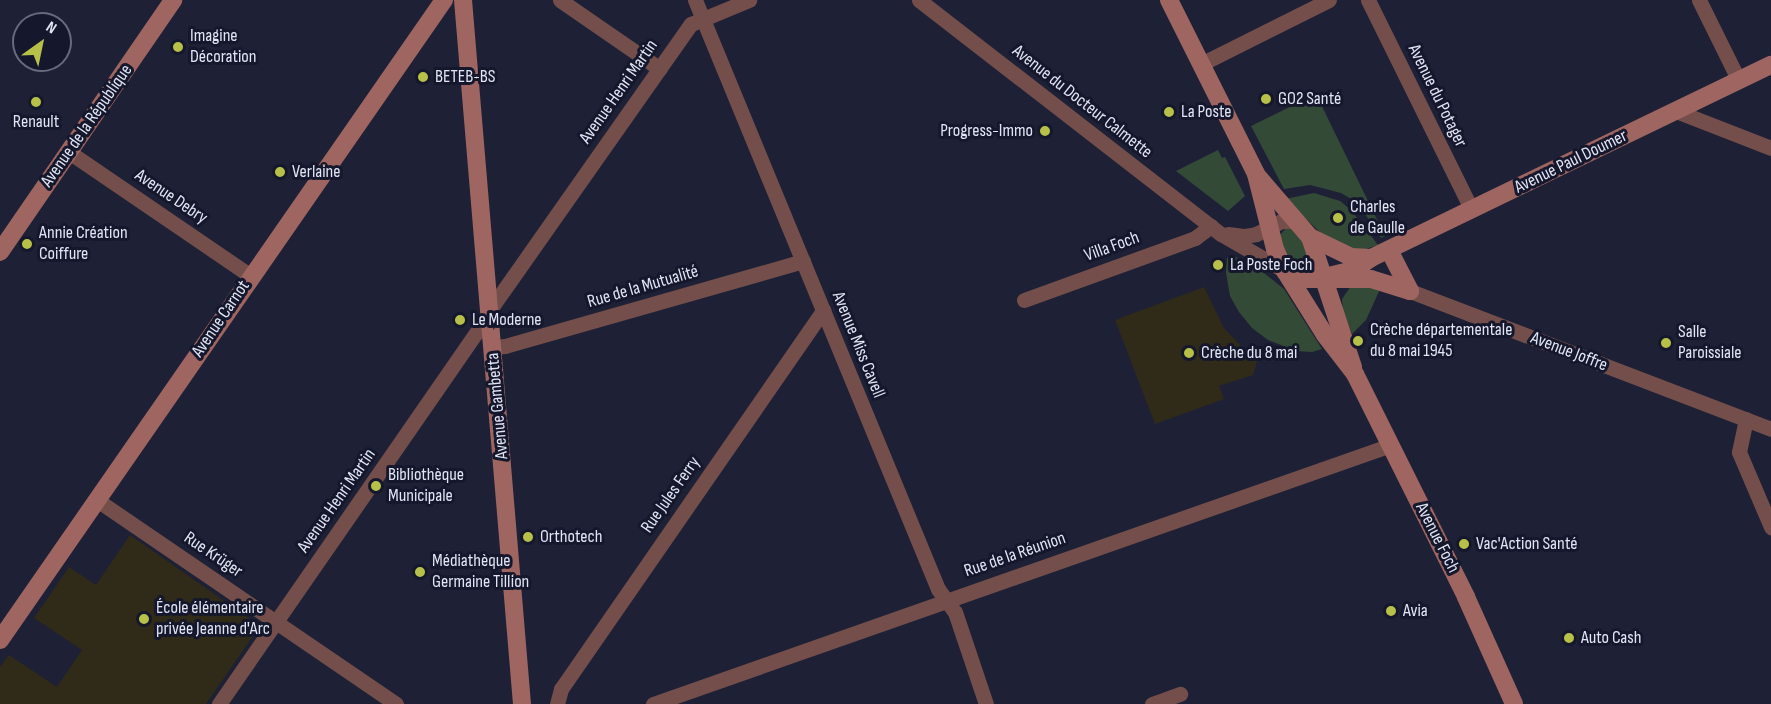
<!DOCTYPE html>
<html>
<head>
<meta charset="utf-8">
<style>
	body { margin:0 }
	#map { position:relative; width:1771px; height:704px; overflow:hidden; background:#1e2136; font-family:"Sofia Sans Condensed",sans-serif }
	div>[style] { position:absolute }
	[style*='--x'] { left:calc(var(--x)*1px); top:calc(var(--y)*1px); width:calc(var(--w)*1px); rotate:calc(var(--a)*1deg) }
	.education>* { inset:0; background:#302a19 }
	.green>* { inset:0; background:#334a36 }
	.street>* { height:15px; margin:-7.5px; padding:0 7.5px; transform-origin:7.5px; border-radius:7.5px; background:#734e4a }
	.secondary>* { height:18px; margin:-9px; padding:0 9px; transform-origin:9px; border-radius:9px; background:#9f6560 }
	.dots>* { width:16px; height:16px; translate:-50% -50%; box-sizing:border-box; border:3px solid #15182c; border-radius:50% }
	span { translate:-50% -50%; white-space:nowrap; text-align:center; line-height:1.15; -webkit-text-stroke:6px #15182c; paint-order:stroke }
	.poi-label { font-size:18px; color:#e1e4f3 }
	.left { translate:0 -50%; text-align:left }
	.right { translate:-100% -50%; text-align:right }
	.street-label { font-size:18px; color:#e1e4f3 }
	.north { position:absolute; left:12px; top:12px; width:60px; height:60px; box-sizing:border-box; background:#15182c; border:2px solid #676a7c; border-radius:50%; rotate:33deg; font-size:16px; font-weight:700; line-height:24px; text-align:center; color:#e1e4f3 }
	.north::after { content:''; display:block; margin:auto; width:21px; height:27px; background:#b7c148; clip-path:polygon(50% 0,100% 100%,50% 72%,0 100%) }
</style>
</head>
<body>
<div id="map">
	<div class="education">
		<div style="clip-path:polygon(1204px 287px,1224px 328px,1242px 347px,1258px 358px,1253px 375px,1219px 386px,1224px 399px,1155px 424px,1115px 320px)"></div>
		<div style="clip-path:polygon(130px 535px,253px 621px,255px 633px,206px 704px,0 704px,0 667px,9px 655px,57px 687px,82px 650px,34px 618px,69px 567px,96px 585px)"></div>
	</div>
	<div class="green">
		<div style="clip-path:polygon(1316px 94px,1385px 236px,1381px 238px,1365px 214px,1353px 200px,1341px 193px,1310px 185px,1284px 189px,1251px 126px)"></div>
		<div style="clip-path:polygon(1218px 150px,1222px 158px,1225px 157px,1245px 196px,1228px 211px,1176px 171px)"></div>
		<div style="clip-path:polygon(1314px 193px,1340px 201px,1351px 210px,1378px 245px,1360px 251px,1325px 237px,1285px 199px)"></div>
		<div style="clip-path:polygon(1287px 227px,1297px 229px,1309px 254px,1309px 263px,1304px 269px,1291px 264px,1284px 251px,1280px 235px)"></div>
		<div style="clip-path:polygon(1232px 255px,1264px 273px,1284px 289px,1322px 349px,1312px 352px,1296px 351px,1268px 340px,1252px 328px,1239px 312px,1230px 296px,1226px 273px,1227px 258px)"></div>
		<div style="clip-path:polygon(1351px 286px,1381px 287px,1366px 320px,1352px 334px,1343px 311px,1342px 299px)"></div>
	</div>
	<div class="street">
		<div style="--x:560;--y:0;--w:121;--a:34.6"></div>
		<div style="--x:695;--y:0;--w:637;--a:67.58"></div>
		<div style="--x:938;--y:589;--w:29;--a:54"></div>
		<div style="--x:955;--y:612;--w:97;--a:71.4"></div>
		<div style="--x:919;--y:0;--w:382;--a:37.8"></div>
		<div style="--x:1221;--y:234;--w:74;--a:30"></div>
		<div style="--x:1368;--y:0;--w:234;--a:63.7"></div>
		<div style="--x:1699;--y:0;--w:90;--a:63.7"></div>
		<div style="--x:1201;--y:64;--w:143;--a:-26.6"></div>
		<div style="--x:1676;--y:111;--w:102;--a:21.3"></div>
		<div style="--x:69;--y:152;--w:220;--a:34.3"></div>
		<div style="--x:1228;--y:234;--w:17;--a:7"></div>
		<div style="--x:1245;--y:236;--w:11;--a:-10"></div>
		<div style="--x:1256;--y:234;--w:28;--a:-27"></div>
		<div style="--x:1281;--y:221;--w:15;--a:0"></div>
		<div style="--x:1410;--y:291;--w:386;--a:20.9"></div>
		<div style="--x:1024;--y:300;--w:182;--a:-19.9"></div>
		<div style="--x:1195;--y:238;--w:20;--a:-37"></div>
		<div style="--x:489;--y:311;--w:351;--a:-54.9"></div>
		<div style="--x:691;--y:24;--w:63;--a:-22.5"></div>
		<div style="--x:493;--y:347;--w:12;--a:-5"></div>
		<div style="--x:505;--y:346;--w:310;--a:-15.9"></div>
		<div style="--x:1746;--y:419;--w:34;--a:102"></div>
		<div style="--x:1739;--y:452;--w:82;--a:66.9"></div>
		<div style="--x:97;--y:500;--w:362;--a:34.3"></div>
		<div style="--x:219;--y:704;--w:453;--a:-55.3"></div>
		<div style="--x:477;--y:332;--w:15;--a:-23"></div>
		<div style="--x:557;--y:704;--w:16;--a:-75"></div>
		<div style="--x:561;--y:689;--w:461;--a:-55.3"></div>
		<div style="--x:653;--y:704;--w:782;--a:-19.34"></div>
		<div style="--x:1152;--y:704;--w:30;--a:-20"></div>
	</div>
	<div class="secondary">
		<div style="--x:463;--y:0;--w:706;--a:85.21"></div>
		<div style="--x:1169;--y:0;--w:195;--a:63.4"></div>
		<div style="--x:1256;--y:174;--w:77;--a:75.8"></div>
		<div style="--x:1275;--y:249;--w:24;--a:66"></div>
		<div style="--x:1285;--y:271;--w:75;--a:58"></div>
		<div style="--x:1325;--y:335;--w:49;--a:52.4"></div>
		<div style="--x:1355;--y:374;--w:249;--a:63.5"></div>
		<div style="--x:1466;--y:597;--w:117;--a:65.8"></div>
		<div style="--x:1259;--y:178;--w:78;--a:49.2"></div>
		<div style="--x:1310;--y:237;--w:137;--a:71.7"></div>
		<div style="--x:1310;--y:237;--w:46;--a:26"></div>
		<div style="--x:1351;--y:257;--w:20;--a:3"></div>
		<div style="--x:1389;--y:250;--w:46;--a:62.9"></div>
		<div style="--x:0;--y:252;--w:306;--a:-55.5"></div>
		<div style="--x:1285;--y:271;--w:22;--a:21"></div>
		<div style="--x:1306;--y:279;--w:65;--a:0"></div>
		<div style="--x:1371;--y:279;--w:41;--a:17.1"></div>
		<div style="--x:1325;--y:277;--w:30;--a:-14"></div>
		<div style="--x:1354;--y:270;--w:21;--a:-35"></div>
		<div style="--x:1371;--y:258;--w:444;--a:-25.8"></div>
		<div style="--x:0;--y:640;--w:779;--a:-55.25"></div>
	</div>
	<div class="dots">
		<div style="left:178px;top:47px;background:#b7c148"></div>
		<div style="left:423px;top:77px;background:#b7c148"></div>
		<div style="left:1266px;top:99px;background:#b7c148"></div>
		<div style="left:36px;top:102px;background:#b7c148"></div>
		<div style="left:1169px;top:112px;background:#b7c148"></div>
		<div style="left:1045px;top:131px;background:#b7c148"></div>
		<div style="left:280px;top:172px;background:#b7c148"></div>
		<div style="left:1338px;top:218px;background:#b7c148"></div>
		<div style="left:27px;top:244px;background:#b7c148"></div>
		<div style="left:1218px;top:265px;background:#b7c148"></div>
		<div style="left:460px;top:320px;background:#b7c148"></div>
		<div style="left:1358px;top:341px;background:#b7c148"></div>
		<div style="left:1666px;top:343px;background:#b7c148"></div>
		<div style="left:1189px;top:353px;background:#b7c148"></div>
		<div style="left:376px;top:486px;background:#b7c148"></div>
		<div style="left:528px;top:537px;background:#b7c148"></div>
		<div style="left:1464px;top:544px;background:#b7c148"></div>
		<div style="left:420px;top:572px;background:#b7c148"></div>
		<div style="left:1391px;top:611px;background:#b7c148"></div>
		<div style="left:144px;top:619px;background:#b7c148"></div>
		<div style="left:1569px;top:638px;background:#b7c148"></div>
	</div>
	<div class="poi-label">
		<span class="left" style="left:190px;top:47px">Imagine<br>Décoration</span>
		<span class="left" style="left:435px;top:77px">BETEB-BS</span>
		<span class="left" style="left:1278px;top:99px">GO2 Santé</span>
		<span class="left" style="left:1181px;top:112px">La Poste</span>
		<span style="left:36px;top:122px">Renault</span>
		<span class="right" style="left:1033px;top:131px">Progress-Immo</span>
		<span class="left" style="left:292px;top:172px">Verlaine</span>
		<span class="left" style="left:1350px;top:218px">Charles<br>de Gaulle</span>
		<span class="left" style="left:39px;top:244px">Annie Création<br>Coiffure</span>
		<span class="left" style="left:1230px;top:265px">La Poste Foch</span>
		<span class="left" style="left:472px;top:320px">Le Moderne</span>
		<span class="left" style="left:1370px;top:341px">Crèche départementale<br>du 8 mai 1945</span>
		<span class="left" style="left:1678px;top:343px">Salle<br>Paroissiale</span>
		<span class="left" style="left:1201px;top:353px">Crèche du 8 mai</span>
		<span class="left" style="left:388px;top:486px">Bibliothèque<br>Municipale</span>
		<span class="left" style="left:540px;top:537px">Orthotech</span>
		<span class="left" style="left:1476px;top:544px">Vac'Action Santé</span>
		<span class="left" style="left:432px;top:572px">Médiathèque<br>Germaine Tillion</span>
		<span class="left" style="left:156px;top:619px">École élémentaire<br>privée Jeanne d'Arc</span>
		<span class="left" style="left:1403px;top:611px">Avia</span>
		<span class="left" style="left:1581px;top:638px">Auto Cash</span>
	</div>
	<div class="street-label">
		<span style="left:619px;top:92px;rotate:-55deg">Avenue Henri Martin</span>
		<span style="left:1437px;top:96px;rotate:64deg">Avenue du Potager</span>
		<span style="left:1082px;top:102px;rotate:38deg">Avenue du Docteur Calmette</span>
		<span style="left:87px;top:126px;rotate:-55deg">Avenue de la République</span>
		<span style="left:1571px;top:162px;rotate:-26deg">Avenue Paul Doumer</span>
		<span style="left:171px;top:197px;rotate:34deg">Avenue Debry</span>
		<span style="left:1112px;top:247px;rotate:-20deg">Villa Foch</span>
		<span style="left:643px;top:287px;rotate:-16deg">Rue de la Mutualité</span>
		<span style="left:221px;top:319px;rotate:-56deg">Avenue Carnot</span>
		<span style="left:858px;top:345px;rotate:68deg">Avenue Miss Cavell</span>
		<span style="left:1569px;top:352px;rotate:21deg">Avenue Joffre</span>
		<span style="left:498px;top:406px;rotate:-95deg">Avenue Gambetta</span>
		<span style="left:671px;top:495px;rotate:-55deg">Rue Jules Ferry</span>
		<span style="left:337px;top:501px;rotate:-55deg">Avenue Henri Martin</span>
		<span style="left:1437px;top:538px;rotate:63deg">Avenue Foch</span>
		<span style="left:213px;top:555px;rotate:34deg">Rue Krüger</span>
		<span style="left:1015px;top:555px;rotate:-19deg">Rue de la Réunion</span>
	</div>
	<div class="north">N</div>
</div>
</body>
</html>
